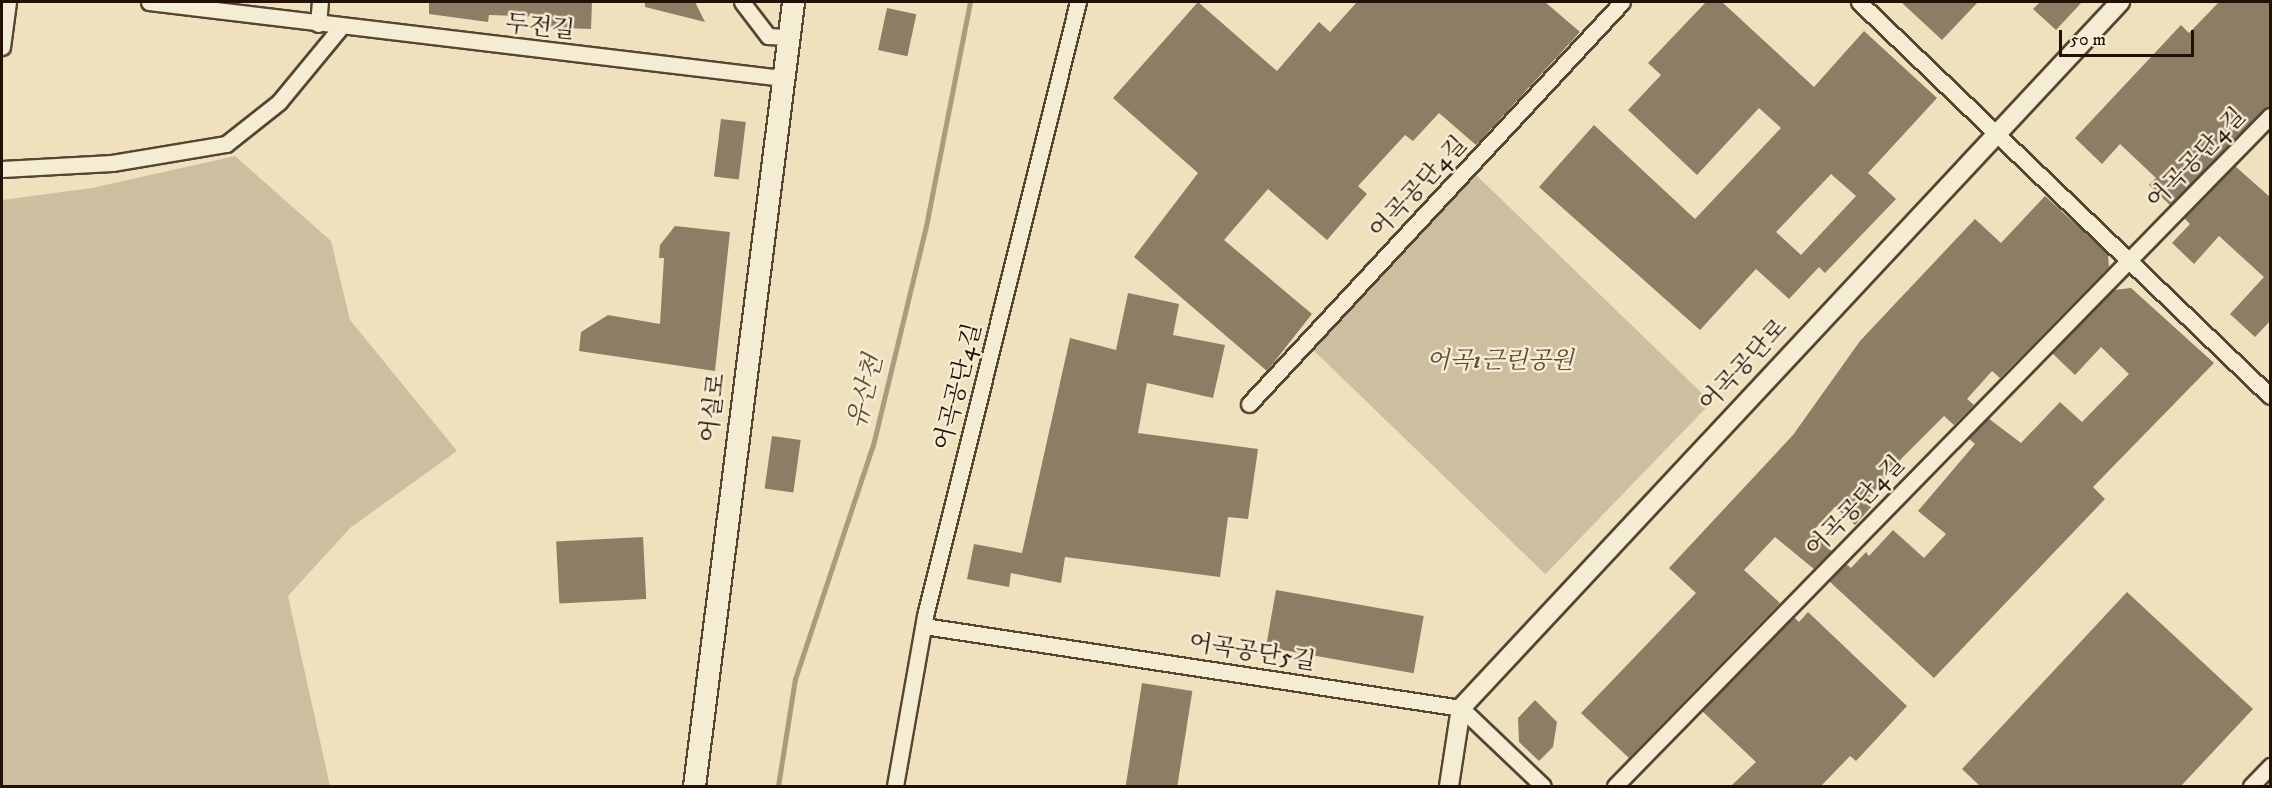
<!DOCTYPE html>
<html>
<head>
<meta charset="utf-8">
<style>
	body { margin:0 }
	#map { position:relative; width:2272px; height:788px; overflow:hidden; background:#efe1bd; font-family:"IM FELL DW Pica","Noto Serif KR",serif }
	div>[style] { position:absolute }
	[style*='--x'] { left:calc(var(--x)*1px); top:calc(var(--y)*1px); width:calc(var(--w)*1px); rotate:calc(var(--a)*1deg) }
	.green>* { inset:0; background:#ccbe9e; transform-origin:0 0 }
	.stream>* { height:5px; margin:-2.5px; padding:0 2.5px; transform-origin:2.5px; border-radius:2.5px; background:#aa9a7e }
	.building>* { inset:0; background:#8d7d65; transform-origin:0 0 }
	.roads { filter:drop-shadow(2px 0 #564533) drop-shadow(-2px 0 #564533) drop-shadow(0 2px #564533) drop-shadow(0 -2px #564533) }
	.minor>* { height:15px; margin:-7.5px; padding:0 7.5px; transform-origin:7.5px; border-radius:7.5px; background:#f5ecd4 }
	.tertiary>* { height:18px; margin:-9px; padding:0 9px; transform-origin:9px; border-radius:9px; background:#f5ecd4 }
	.secondary>* { height:21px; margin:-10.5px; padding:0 10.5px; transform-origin:10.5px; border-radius:10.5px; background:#f5ecd4 }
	span { translate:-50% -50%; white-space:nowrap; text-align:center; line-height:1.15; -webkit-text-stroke:5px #f5ecd4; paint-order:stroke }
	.street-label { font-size:24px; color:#231105 }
	.park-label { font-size:24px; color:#5e4e3b; font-style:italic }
	.water-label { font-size:26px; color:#604f3b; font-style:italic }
	.frame { position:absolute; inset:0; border:3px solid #231105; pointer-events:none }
	.scale { position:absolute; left:2059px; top:30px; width:135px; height:27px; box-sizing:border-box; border:3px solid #231105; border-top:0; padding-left:8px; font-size:18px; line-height:21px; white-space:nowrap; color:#231105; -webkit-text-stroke:4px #f5ecd4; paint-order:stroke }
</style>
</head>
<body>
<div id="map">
	<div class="green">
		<div style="clip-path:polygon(235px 156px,331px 241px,350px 320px,457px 451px,350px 528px,288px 596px,330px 786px,2px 786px,2px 200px,92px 188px)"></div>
		<div style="left:1474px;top:173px;width:330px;height:239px;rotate:44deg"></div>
	</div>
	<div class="stream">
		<div style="--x:778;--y:786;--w:108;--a:-81"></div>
		<div style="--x:795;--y:679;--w:247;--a:-71.6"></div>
		<div style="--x:873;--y:445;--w:225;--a:-76.4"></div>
		<div style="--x:926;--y:226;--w:228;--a:-78.9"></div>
	</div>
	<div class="building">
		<div style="clip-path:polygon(429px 2px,592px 2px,591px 29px,541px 27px,542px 17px,489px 15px,488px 22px,429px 14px)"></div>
		<div style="clip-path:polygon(645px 2px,695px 2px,705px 22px,645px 7px)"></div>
		<div style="clip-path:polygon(1198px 2px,1277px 71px,1319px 22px,1330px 32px,1357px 2px,1545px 2px,1580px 32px,1476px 145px,1439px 113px,1413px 141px,1405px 135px,1358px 186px,1367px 194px,1327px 240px,1268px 189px,1224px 240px,1312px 314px,1267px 371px,1134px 257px,1198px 173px,1113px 98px)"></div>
		<div style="clip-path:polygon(evenodd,1706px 2px,1722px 2px,1814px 87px,1864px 31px,1937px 98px,1868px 173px,1896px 199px,1825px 273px,1819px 267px,1789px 299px,1756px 269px,1700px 330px,1539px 187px,1594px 125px,1695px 219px,1781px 128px,1759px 108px,1697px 175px,1628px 110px,1661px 75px,1648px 63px,1706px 2px,1831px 174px,1856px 196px,1801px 255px,1776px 232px,1831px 174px)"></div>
		<div style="clip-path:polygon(1901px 2px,1978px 2px,1942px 40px)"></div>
		<div style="clip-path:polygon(2040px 2px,2082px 2px,2056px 30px,2033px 9px)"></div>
		<div style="clip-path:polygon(2219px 2px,2271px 2px,2271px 106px,2170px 205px,2149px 185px,2156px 178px,2120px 144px,2102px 164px,2075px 138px,2181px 25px,2189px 33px)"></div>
		<div style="left:887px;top:8px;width:30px;height:43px;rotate:12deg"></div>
		<div style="left:721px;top:119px;width:25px;height:58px;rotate:7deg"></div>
		<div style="clip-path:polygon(2235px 166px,2271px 198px,2271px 320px,2255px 337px,2230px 314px,2264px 277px,2219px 236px,2194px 264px,2172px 243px,2190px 224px,2184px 218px)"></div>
		<div style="clip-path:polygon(2045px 196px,2108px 254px,2109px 267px,2000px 378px,1992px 371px,1967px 399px,1974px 405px,1954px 425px,1944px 416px,1902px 458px,1865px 502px,1871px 507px,1855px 525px,1835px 507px,1812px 532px,1832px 551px,1814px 569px,1775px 537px,1744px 570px,1780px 603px,1629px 758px,1581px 713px,1696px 593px,1669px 568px,1793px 435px,1860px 341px,1975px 219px,2001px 243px)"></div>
		<div style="clip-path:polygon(675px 226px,730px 232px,715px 371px,579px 351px,581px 332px,608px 315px,660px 324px,664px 258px,659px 258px,660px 245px)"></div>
		<div style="clip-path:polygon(2131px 288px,2214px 363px,2093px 487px,2105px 499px,1934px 678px,1829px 581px,1846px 564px,1851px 568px,1866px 552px,1869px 556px,1893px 530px,1924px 558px,1946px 534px,1918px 511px,1975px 444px,1968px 438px,1988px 418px,2021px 443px,2060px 402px,2082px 422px,2129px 374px,2101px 347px,2075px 375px,2052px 353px,2114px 290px)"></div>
		<div style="clip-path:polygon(1128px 293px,1179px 304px,1173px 335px,1225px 345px,1213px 398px,1147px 383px,1138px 433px,1258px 449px,1248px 519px,1228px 517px,1220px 577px,1065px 557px,1061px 583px,1011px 573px,1009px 587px,967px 579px,974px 544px,1022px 553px,1070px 338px,1116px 350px)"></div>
		<div style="left:772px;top:436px;width:29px;height:53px;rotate:8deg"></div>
		<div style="left:643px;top:537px;width:62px;height:87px;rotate:87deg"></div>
		<div style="left:1276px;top:590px;width:150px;height:58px;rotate:10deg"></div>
		<div style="clip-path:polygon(2127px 592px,2253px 709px,2181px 786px,1980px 786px,1962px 769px)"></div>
		<div style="clip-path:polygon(1808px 612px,1907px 706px,1856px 761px,1850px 756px,1821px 786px,1731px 786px,1756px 762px,1702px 711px,1794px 617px,1799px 622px)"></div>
		<div style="left:1142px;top:683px;width:51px;height:104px;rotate:9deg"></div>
		<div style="clip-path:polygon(1535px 700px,1557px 722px,1553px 747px,1539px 761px,1519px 742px,1518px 718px)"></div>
	</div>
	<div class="roads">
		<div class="minor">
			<div style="--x:149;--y:2;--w:639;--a:6.84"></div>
			<div style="--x:742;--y:2;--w:43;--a:52.6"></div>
			<div style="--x:768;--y:36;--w:20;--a:3"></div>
			<div style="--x:1859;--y:2;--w:569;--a:43.79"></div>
			<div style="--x:318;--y:24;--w:22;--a:-85"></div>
			<div style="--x:2;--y:47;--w:45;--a:-82.4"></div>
			<div style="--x:2;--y:169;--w:110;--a:-3.1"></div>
			<div style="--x:112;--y:163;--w:116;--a:-9.5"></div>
			<div style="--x:226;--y:144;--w:68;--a:-38.4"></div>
			<div style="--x:279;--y:102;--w:96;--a:-50.5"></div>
			<div style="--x:1249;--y:404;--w:548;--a:-47.14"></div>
			<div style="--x:924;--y:626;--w:543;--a:8.68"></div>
			<div style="--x:1461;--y:708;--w:113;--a:43.6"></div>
			<div style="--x:895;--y:786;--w:173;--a:-80"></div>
			<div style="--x:925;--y:616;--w:633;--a:-76.01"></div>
			<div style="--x:1615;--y:786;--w:937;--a:-45.65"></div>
			<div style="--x:2251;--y:786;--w:28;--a:-46"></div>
		</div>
		<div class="tertiary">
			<div style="--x:1449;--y:786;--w:79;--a:-81.3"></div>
			<div style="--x:1461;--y:708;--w:966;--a:-46.97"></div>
		</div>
		<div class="secondary">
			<div style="--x:694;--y:786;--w:790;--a:-82.8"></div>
		</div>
	</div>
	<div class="street-label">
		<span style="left:540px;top:28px;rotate:6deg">두전길</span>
		<span style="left:2197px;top:159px;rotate:-46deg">어곡공단4길</span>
		<span style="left:1419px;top:188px;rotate:-47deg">어곡공단4길</span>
		<span style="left:1744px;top:366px;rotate:-47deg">어곡공단로</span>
		<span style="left:959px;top:387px;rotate:-76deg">어곡공단4길</span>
		<span style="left:714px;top:408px;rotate:-83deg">어실로</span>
		<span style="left:1856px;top:507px;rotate:-46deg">어곡공단4길</span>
		<span style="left:1252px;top:653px;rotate:9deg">어곡공단5길</span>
	</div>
	<div class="park-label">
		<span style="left:1500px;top:362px">어곡1근린공원</span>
	</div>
	<div class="water-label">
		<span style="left:866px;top:392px;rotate:-76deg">유산천</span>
	</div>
	<div class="frame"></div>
	<div class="scale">50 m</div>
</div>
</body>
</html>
